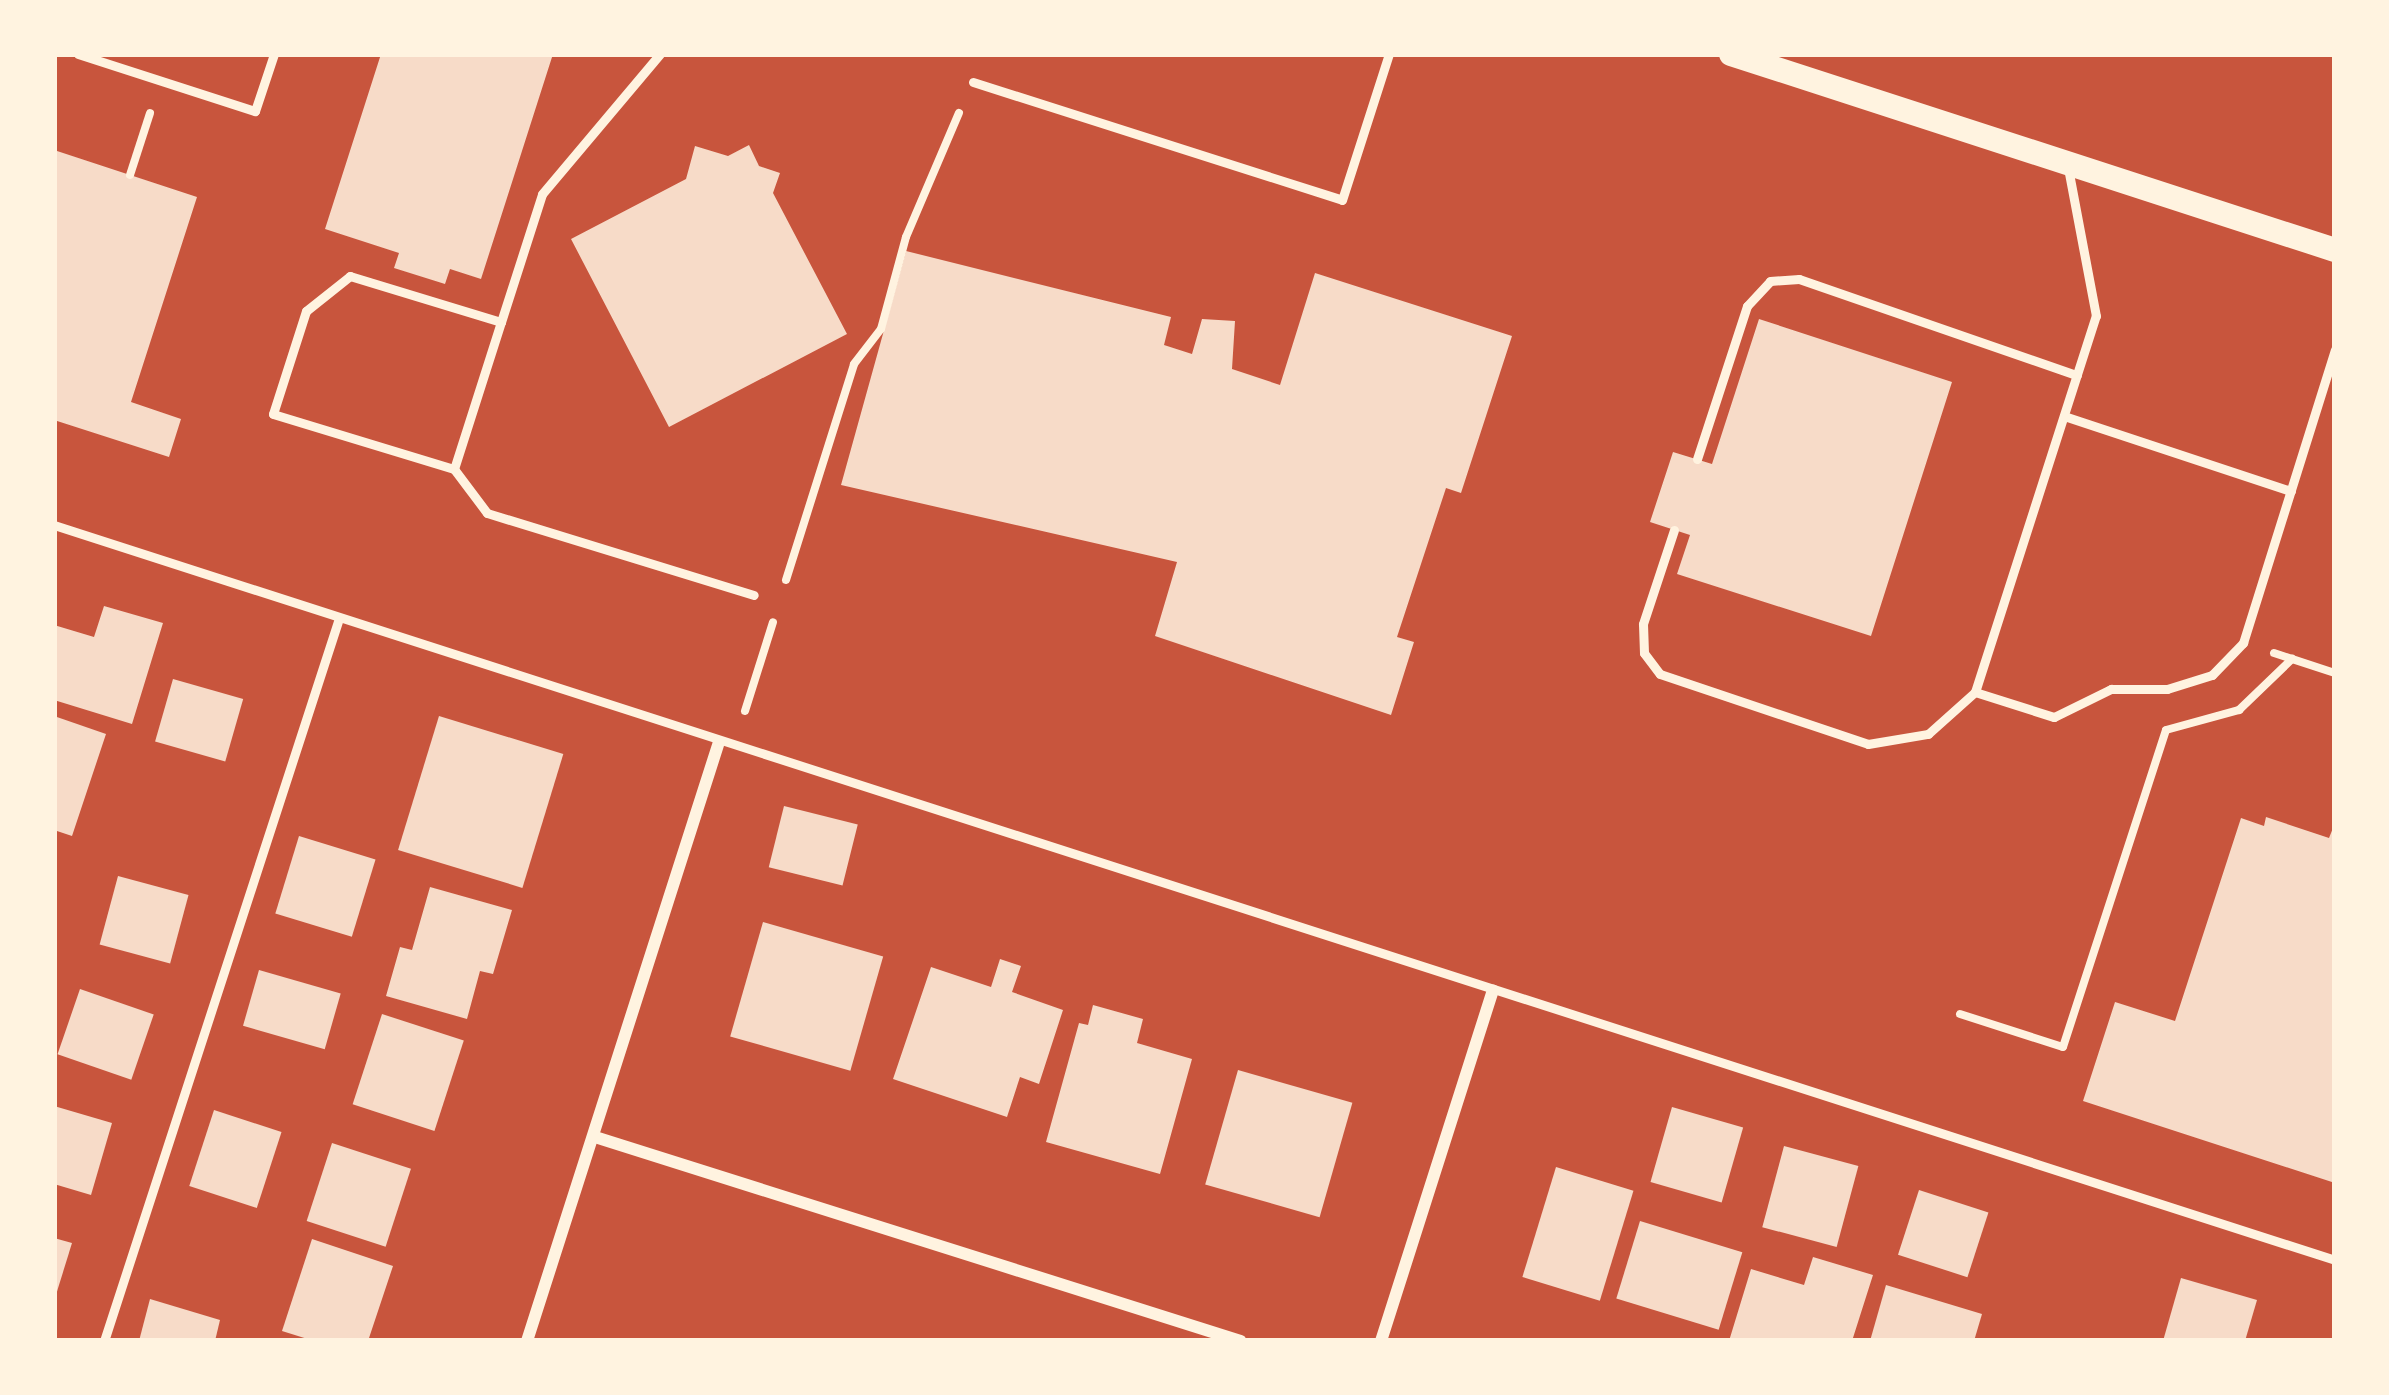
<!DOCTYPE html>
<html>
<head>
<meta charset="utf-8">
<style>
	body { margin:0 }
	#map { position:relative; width:2389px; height:1395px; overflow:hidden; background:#c8553d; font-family:Signika,sans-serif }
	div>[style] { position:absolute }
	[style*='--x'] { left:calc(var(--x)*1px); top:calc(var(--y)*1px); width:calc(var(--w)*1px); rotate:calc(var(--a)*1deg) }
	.building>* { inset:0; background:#f7dbc8; transform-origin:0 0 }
	.path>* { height:8px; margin:-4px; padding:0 4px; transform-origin:4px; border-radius:4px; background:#fff3e0 }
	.service>* { height:9px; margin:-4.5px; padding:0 4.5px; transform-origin:4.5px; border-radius:4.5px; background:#fff3e0 }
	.minor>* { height:12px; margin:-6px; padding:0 6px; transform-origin:6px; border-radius:6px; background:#fff3e0 }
	.secondary>* { height:24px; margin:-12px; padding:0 12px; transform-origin:12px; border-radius:12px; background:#fff3e0 }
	span { translate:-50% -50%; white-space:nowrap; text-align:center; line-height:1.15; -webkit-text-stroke:9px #fff3e0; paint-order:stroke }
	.frame { position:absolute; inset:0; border:57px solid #fff3e0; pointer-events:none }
</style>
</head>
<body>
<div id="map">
	<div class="building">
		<div style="clip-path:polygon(381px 54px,553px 54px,481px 279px,450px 269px,445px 284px,394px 268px,399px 253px,325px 229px)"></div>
		<div style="clip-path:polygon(749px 145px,759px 166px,780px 173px,773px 193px,847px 334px,669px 427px,571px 239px,686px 179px,695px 146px,728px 156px)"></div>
		<div style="clip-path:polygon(54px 150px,197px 197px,131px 402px,181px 419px,169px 457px,54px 420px)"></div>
		<div style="clip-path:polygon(906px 251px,1171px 317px,1164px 345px,1192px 354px,1202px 319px,1235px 321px,1232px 369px,1280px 385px,1315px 273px,1512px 336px,1461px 493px,1446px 488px,1397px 637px,1414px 642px,1391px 715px,1155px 636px,1177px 562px,841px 485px)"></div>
		<div style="clip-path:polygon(1759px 319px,1952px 382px,1871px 636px,1677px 574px,1690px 535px,1650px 522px,1673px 452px,1712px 464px)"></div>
		<div style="clip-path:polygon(104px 606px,163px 623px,132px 724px,54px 700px,54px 625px,94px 637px)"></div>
		<div style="left:173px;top:679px;width:73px;height:65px;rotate:16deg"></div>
		<div style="clip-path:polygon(54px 716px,106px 734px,72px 836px,54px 830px)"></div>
		<div style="left:439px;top:716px;width:130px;height:140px;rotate:17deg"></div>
		<div style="left:784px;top:806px;width:76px;height:63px;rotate:14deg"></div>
		<div style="clip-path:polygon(2266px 817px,2329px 838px,2335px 823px,2335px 1183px,2083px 1101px,2115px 1002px,2175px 1021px,2241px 818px,2264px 826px)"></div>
		<div style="left:299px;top:836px;width:80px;height:81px;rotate:17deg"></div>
		<div style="left:118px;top:876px;width:73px;height:71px;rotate:15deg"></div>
		<div style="clip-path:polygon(430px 887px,512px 910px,493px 974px,480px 971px,467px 1019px,386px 996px,400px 947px,412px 950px)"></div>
		<div style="left:763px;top:922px;width:125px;height:119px;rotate:16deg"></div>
		<div style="clip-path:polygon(1000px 959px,1021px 966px,1012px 992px,1063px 1010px,1039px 1084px,1020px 1077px,1007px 1117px,893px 1079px,931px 967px,991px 987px)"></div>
		<div style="left:259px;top:970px;width:85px;height:58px;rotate:16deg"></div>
		<div style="left:80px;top:989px;width:78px;height:69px;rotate:19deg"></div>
		<div style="clip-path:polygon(1093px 1005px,1143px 1019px,1137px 1043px,1192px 1059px,1160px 1174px,1046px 1142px,1079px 1023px,1088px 1025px)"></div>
		<div style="left:382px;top:1014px;width:86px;height:95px;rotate:18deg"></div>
		<div style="left:1238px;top:1070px;width:119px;height:119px;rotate:16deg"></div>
		<div style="clip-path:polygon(54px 1106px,112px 1123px,91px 1195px,54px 1184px)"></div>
		<div style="left:1672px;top:1107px;width:74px;height:78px;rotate:16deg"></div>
		<div style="left:214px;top:1110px;width:71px;height:80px;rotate:18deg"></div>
		<div style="left:332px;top:1143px;width:83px;height:82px;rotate:18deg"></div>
		<div style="left:1784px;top:1146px;width:77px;height:84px;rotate:15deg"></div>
		<div style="left:1556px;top:1167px;width:81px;height:115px;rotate:17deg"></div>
		<div style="left:1919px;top:1190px;width:73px;height:68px;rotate:18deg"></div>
		<div style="left:1640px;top:1221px;width:107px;height:81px;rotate:17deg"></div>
		<div style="clip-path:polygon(54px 1238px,72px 1243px,55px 1298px,54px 1298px)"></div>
		<div style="clip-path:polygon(312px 1239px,393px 1266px,368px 1341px,314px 1341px,282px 1331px)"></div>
		<div style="clip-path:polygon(1813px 1257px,1873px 1275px,1852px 1341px,1729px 1341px,1751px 1269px,1804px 1285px)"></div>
		<div style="clip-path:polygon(2181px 1278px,2257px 1300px,2245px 1341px,2163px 1341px)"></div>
		<div style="clip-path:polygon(1886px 1285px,1982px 1314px,1974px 1341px,1870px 1341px)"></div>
		<div style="clip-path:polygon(150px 1299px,220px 1320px,215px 1341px,139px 1341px)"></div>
	</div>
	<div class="path">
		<div style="--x:130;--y:175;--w:65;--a:-72.1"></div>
		<div style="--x:786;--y:580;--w:226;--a:-72.5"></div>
		<div style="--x:854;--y:364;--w:44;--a:-52.4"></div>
		<div style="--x:881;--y:329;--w:95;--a:-74.8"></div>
		<div style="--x:906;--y:237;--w:135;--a:-66.9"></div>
		<div style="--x:2274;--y:653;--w:64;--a:18.2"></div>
		<div style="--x:745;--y:711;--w:93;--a:-72.5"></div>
		<div style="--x:1960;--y:1014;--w:108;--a:17.8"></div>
		<div style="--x:2063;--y:1047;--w:333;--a:-72"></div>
		<div style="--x:2166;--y:730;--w:76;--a:-15.3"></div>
		<div style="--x:2239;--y:710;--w:74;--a:-43.9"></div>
	</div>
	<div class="service">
		<div style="--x:78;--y:54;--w:186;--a:17.9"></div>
		<div style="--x:255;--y:111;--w:60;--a:-71.6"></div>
		<div style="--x:973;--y:82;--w:387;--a:17.7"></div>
		<div style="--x:1342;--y:200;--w:153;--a:-72.2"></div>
		<div style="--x:501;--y:322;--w:158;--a:-163.1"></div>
		<div style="--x:350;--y:276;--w:56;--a:141.5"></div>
		<div style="--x:306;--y:311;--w:108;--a:107.8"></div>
		<div style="--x:273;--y:414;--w:189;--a:16.9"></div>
		<div style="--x:454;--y:469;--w:154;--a:-72.3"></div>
		<div style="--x:501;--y:322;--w:134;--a:-72.2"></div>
		<div style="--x:542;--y:194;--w:183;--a:-49.9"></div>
		<div style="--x:2064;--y:416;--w:239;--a:18.3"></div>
		<div style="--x:1697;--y:459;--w:161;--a:-71.9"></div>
		<div style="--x:1747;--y:306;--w:34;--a:-47"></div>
		<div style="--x:1770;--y:281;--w:29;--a:-4"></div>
		<div style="--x:1799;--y:279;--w:294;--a:19.1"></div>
		<div style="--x:454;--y:469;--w:55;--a:53.1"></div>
		<div style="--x:487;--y:513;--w:279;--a:17.1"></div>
		<div style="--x:54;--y:525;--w:2396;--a:17.86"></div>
		<div style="--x:1674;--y:530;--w:99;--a:108.3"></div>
		<div style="--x:1643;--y:624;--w:29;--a:88"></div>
		<div style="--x:1644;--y:653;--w:26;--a:53"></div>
		<div style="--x:1660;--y:674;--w:219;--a:18.6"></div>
		<div style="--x:1868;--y:744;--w:61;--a:-9.5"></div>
		<div style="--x:1928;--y:734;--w:63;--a:-41.8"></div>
		<div style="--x:1975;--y:692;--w:395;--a:-72.2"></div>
		<div style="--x:2096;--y:316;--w:151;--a:-100.7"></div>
		<div style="--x:1975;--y:692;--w:83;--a:17.6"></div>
		<div style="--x:2054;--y:717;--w:64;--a:-26.2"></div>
		<div style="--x:2111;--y:689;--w:56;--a:0"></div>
		<div style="--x:2167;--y:689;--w:47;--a:-17.3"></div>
		<div style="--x:2212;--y:675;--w:45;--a:-45.9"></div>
		<div style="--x:2243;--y:643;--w:307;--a:-72.6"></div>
		<div style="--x:104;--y:1341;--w:760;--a:-71.99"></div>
	</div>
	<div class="minor">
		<div style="--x:595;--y:1137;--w:677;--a:17.53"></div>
		<div style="--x:527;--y:1341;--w:629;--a:-72.23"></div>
		<div style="--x:1381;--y:1341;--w:368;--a:-72.3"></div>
	</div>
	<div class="secondary">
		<div style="--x:1731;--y:54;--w:635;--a:17.98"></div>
	</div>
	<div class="frame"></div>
</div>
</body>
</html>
